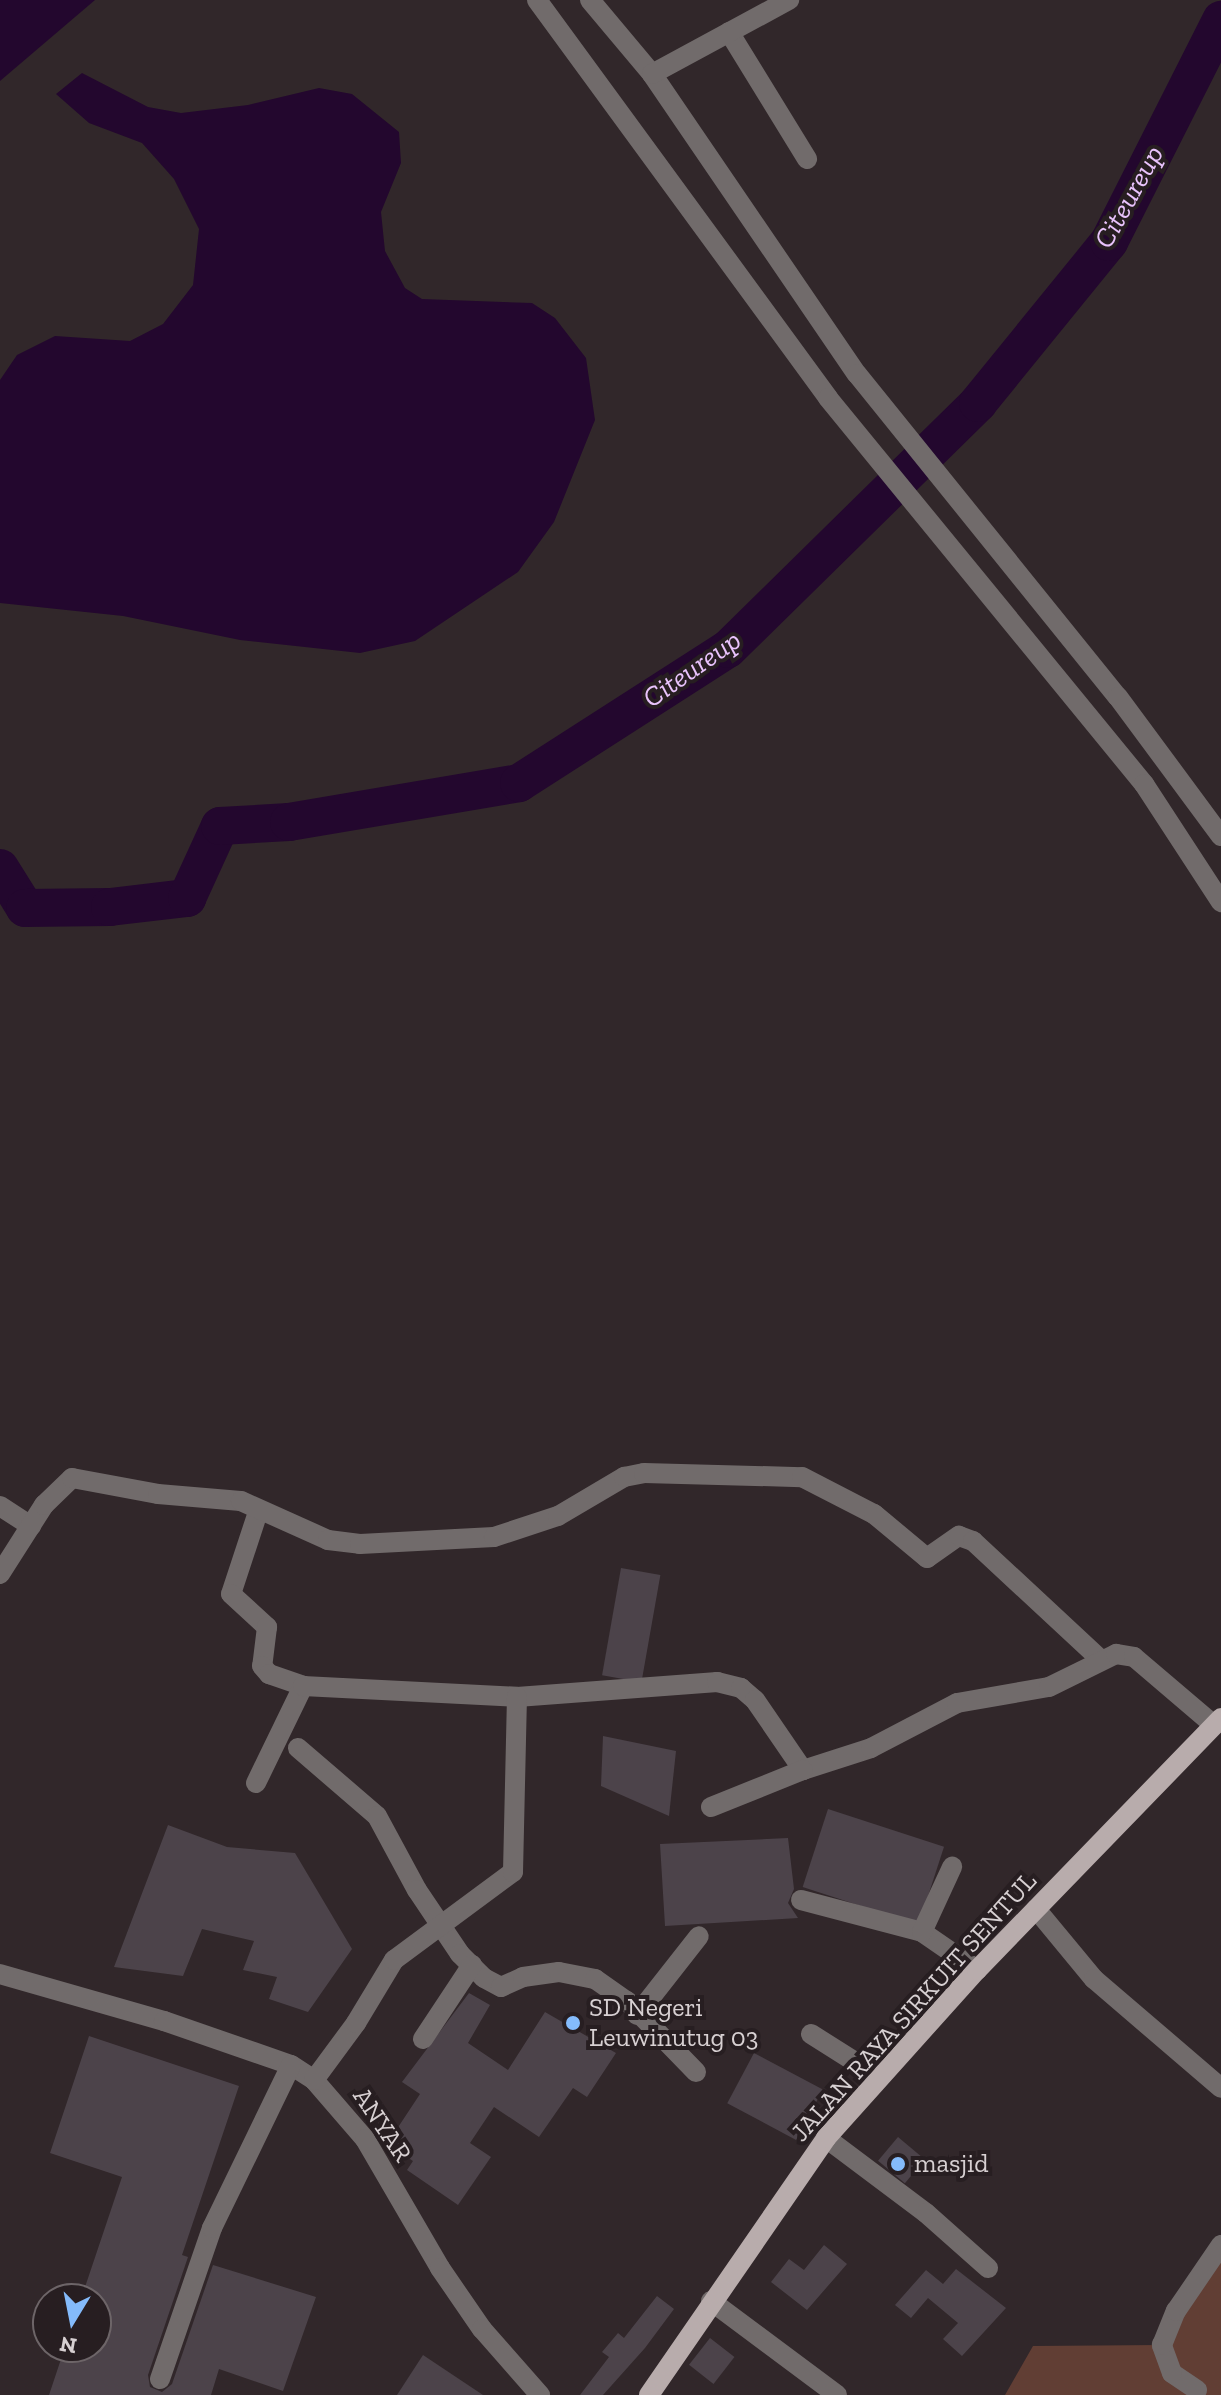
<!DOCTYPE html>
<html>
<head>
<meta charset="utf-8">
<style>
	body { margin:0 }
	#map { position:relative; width:1221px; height:2395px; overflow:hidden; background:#31272a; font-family:"Zilla Slab",serif }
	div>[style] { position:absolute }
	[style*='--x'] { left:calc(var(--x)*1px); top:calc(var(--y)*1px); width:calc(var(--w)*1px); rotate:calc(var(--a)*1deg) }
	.green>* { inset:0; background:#613e34 }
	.water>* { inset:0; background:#23072e }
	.river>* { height:38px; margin:-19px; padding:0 19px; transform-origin:19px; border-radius:19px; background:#23072e }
	.building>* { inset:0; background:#4c434a; transform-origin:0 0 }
	.minor>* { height:20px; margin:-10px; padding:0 10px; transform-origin:10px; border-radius:10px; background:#716b6b }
	.major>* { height:20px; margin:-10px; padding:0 10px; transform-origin:10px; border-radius:10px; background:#b8acac }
	.dots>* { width:22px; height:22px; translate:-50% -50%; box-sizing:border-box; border:4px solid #271e21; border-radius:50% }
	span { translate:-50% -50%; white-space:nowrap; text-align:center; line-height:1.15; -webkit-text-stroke:8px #271e21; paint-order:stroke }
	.street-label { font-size:26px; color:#d7d0d2 }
	.poi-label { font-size:26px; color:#d7d0d2 }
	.left { translate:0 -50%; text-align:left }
	.water-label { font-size:28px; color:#e9c3fc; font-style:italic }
	.north { position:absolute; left:32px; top:2283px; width:80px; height:80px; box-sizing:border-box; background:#271e21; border:2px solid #6d6568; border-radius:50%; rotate:190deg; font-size:22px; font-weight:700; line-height:32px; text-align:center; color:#d7d0d2 }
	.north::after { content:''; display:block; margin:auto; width:28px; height:36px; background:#84bbfb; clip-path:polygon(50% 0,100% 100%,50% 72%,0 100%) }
</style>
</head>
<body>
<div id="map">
	<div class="green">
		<div style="clip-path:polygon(1221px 2245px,1221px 2395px,1005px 2395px,1033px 2346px,1162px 2345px)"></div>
	</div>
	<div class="water">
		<div style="clip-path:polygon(0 0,95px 0,0 81px)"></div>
		<div style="clip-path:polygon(82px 73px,148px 107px,181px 113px,248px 105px,319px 88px,352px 94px,399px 132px,401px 163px,381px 212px,385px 251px,405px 288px,422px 299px,532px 303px,555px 318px,586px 358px,595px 420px,554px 522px,518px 572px,415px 641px,360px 653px,240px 640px,123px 616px,0 603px,0 380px,17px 355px,55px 336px,130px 341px,163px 324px,193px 285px,199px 229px,174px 179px,142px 143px,89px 123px,56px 94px)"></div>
	</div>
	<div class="river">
		<div style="--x:0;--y:868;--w:47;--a:58"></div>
		<div style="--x:25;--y:908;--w:85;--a:-0.7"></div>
		<div style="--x:110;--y:907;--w:78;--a:-6.7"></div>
		<div style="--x:187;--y:898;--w:79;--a:-65.4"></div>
		<div style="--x:220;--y:826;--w:69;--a:-3.3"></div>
		<div style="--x:289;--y:822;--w:233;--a:-9.6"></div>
		<div style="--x:519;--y:783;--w:248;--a:-32.7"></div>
		<div style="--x:728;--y:649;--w:351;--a:-44.5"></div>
		<div style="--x:978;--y:403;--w:208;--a:-50.9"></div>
		<div style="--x:1109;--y:242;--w:249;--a:-63.2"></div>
	</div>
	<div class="building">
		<div style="left:621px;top:1568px;width:40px;height:109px;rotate:10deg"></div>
		<div style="clip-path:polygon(603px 1736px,676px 1751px,669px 1816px,601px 1786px)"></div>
		<div style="left:828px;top:1809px;width:122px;height:82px;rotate:18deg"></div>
		<div style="clip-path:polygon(168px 1825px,227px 1847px,295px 1853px,352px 1949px,308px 2012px,269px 1999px,277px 1977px,243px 1970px,254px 1941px,202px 1929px,183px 1976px,114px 1967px)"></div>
		<div style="clip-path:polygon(788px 1838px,794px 1889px,788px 1903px,798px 1918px,665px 1926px,660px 1844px)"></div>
		<div style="clip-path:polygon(469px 1993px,490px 2005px,468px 2043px,508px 2070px,545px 2012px,616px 2053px,587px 2097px,573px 2088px,539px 2137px,494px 2107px,470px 2143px,491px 2157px,458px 2205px,407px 2170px,413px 2161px,387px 2144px,420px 2094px,402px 2082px)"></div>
		<div style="clip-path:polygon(89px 2036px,239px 2086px,182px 2255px,188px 2257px,148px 2375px,150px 2387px,162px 2392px,172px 2384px,213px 2265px,316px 2297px,283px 2391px,219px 2369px,211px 2395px,49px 2395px,65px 2347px,96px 2347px,96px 2299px,81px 2299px,122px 2177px,50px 2153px)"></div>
		<div style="left:754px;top:2053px;width:78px;height:57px;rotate:28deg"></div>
		<div style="left:898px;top:2137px;width:35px;height:31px;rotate:40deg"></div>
		<div style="clip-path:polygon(824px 2245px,847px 2264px,807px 2310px,771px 2282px,789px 2259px,804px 2270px)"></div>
		<div style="clip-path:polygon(956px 2269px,1006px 2308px,962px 2356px,943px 2339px,958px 2323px,928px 2298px,911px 2318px,895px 2305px,926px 2270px,943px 2284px)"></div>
		<div style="clip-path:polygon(657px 2296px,674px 2309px,645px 2348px,603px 2395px,580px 2395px,609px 2357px,602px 2352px,618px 2333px,624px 2338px)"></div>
		<div style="left:710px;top:2338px;width:31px;height:34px;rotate:38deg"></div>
		<div style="clip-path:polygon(423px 2355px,483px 2395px,397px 2395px)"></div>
	</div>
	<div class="minor">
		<div style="--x:537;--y:0;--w:493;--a:53.8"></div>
		<div style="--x:828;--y:398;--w:499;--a:50.7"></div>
		<div style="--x:1144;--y:784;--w:141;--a:56.9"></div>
		<div style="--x:590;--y:0;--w:97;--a:50"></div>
		<div style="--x:652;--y:74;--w:363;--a:55.7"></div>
		<div style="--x:857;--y:374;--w:415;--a:51.1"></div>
		<div style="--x:1118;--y:697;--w:173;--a:53.5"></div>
		<div style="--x:729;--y:32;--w:149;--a:58.4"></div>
		<div style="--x:652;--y:74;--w:156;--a:-28.4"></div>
		<div style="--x:0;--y:1506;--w:37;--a:33"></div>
		<div style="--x:258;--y:1512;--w:86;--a:108.2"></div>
		<div style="--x:231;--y:1594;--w:49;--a:42.5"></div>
		<div style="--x:267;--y:1627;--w:39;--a:97"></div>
		<div style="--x:262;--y:1666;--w:11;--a:49"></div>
		<div style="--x:269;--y:1674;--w:36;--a:19"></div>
		<div style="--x:0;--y:1574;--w:82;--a:-57.5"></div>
		<div style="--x:44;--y:1505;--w:39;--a:-44"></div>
		<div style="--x:72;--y:1478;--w:87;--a:10.5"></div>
		<div style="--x:158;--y:1494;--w:83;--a:4.8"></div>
		<div style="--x:241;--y:1501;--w:95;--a:24.1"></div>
		<div style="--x:328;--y:1540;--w:32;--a:7"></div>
		<div style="--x:360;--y:1544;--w:134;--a:-3"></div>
		<div style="--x:494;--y:1537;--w:67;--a:-18.2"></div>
		<div style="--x:558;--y:1516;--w:77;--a:-30.6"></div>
		<div style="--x:624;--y:1477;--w:20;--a:-11"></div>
		<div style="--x:644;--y:1473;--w:158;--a:1.5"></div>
		<div style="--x:802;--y:1477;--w:81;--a:27.2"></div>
		<div style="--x:874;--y:1514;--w:69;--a:39.7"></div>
		<div style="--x:927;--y:1558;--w:39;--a:-35"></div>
		<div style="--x:959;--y:1536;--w:15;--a:20"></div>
		<div style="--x:973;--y:1541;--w:173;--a:42.9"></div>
		<div style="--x:298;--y:1748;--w:104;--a:40.7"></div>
		<div style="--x:377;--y:1816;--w:84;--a:61.6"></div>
		<div style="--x:417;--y:1890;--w:77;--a:56.1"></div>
		<div style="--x:460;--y:1954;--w:34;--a:45"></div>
		<div style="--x:484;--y:1978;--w:19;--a:28"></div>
		<div style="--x:501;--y:1987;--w:24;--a:-24"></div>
		<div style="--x:523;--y:1977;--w:36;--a:-8"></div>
		<div style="--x:559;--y:1972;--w:37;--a:11"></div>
		<div style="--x:595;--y:1979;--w:39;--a:35"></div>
		<div style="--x:627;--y:2001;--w:99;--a:45.8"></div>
		<div style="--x:256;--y:1783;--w:108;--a:-64.1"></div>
		<div style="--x:303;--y:1686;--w:214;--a:2.9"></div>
		<div style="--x:517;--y:1697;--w:201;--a:-4.3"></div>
		<div style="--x:717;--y:1682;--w:25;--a:14"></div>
		<div style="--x:741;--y:1688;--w:18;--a:41"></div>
		<div style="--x:755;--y:1700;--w:85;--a:55.6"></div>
		<div style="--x:803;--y:1770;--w:71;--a:-17.9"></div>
		<div style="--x:871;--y:1748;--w:97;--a:-27.6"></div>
		<div style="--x:957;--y:1703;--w:93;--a:-9.9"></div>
		<div style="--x:1049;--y:1687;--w:75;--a:-26.2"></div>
		<div style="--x:1116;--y:1654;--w:18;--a:9"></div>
		<div style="--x:1134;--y:1657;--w:105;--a:40.4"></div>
		<div style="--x:711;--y:1807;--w:99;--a:-21.9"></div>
		<div style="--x:801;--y:1900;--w:125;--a:14.8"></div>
		<div style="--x:922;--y:1932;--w:67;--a:34.6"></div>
		<div style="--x:1036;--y:1909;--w:91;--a:50.4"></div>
		<div style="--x:1094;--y:1979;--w:167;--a:40.6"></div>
		<div style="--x:922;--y:1932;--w:72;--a:-65.2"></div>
		<div style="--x:0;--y:1974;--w:171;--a:16"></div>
		<div style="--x:164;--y:2021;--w:134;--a:19.1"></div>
		<div style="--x:291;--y:2065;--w:27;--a:33"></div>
		<div style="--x:314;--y:2080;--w:78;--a:49.2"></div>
		<div style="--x:365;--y:2139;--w:149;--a:59.8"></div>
		<div style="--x:440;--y:2268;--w:74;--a:55.5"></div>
		<div style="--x:482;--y:2329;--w:88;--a:48.7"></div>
		<div style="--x:637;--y:2015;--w:100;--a:-51.9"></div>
		<div style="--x:811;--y:2034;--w:80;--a:32.3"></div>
		<div style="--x:423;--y:2039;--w:89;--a:-56.5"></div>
		<div style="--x:314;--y:2080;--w:71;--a:-53.6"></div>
		<div style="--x:356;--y:2023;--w:74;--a:-58.9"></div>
		<div style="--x:394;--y:1960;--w:148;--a:-36.5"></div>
		<div style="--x:513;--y:1872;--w:175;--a:-88.7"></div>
		<div style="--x:826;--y:2138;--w:125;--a:36.9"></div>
		<div style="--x:926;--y:2213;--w:83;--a:41.6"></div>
		<div style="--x:711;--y:2301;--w:157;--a:36.7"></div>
		<div style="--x:160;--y:2379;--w:160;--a:-71"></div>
		<div style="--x:212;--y:2228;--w:181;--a:-64.1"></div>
		<div style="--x:1197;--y:2390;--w:30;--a:-146"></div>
		<div style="--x:1172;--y:2373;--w:30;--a:-110"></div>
		<div style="--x:1162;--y:2345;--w:37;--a:-68"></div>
		<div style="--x:1176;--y:2311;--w:80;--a:-55.7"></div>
	</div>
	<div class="major">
		<div style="--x:649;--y:2395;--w:312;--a:-55.4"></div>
		<div style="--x:826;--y:2138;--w:226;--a:-48.1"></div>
		<div style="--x:977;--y:1970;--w:351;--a:-45.9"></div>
	</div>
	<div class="dots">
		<div style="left:573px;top:2023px;background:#84bbfb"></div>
		<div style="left:898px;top:2164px;background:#84bbfb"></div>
	</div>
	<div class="street-label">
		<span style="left:914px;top:2007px;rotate:-48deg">JALAN RAYA SIRKUIT SENTUL</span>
		<span style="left:382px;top:2125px;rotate:56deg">ANYAR</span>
	</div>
	<div class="poi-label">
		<span class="left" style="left:589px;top:2023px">SD Negeri<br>Leuwinutug 03</span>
		<span class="left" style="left:914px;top:2164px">masjid</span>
	</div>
	<div class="water-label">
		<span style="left:1129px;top:197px;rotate:-61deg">Citeureup</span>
		<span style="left:692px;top:669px;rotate:-35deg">Citeureup</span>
	</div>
	<div class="north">N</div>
</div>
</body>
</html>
